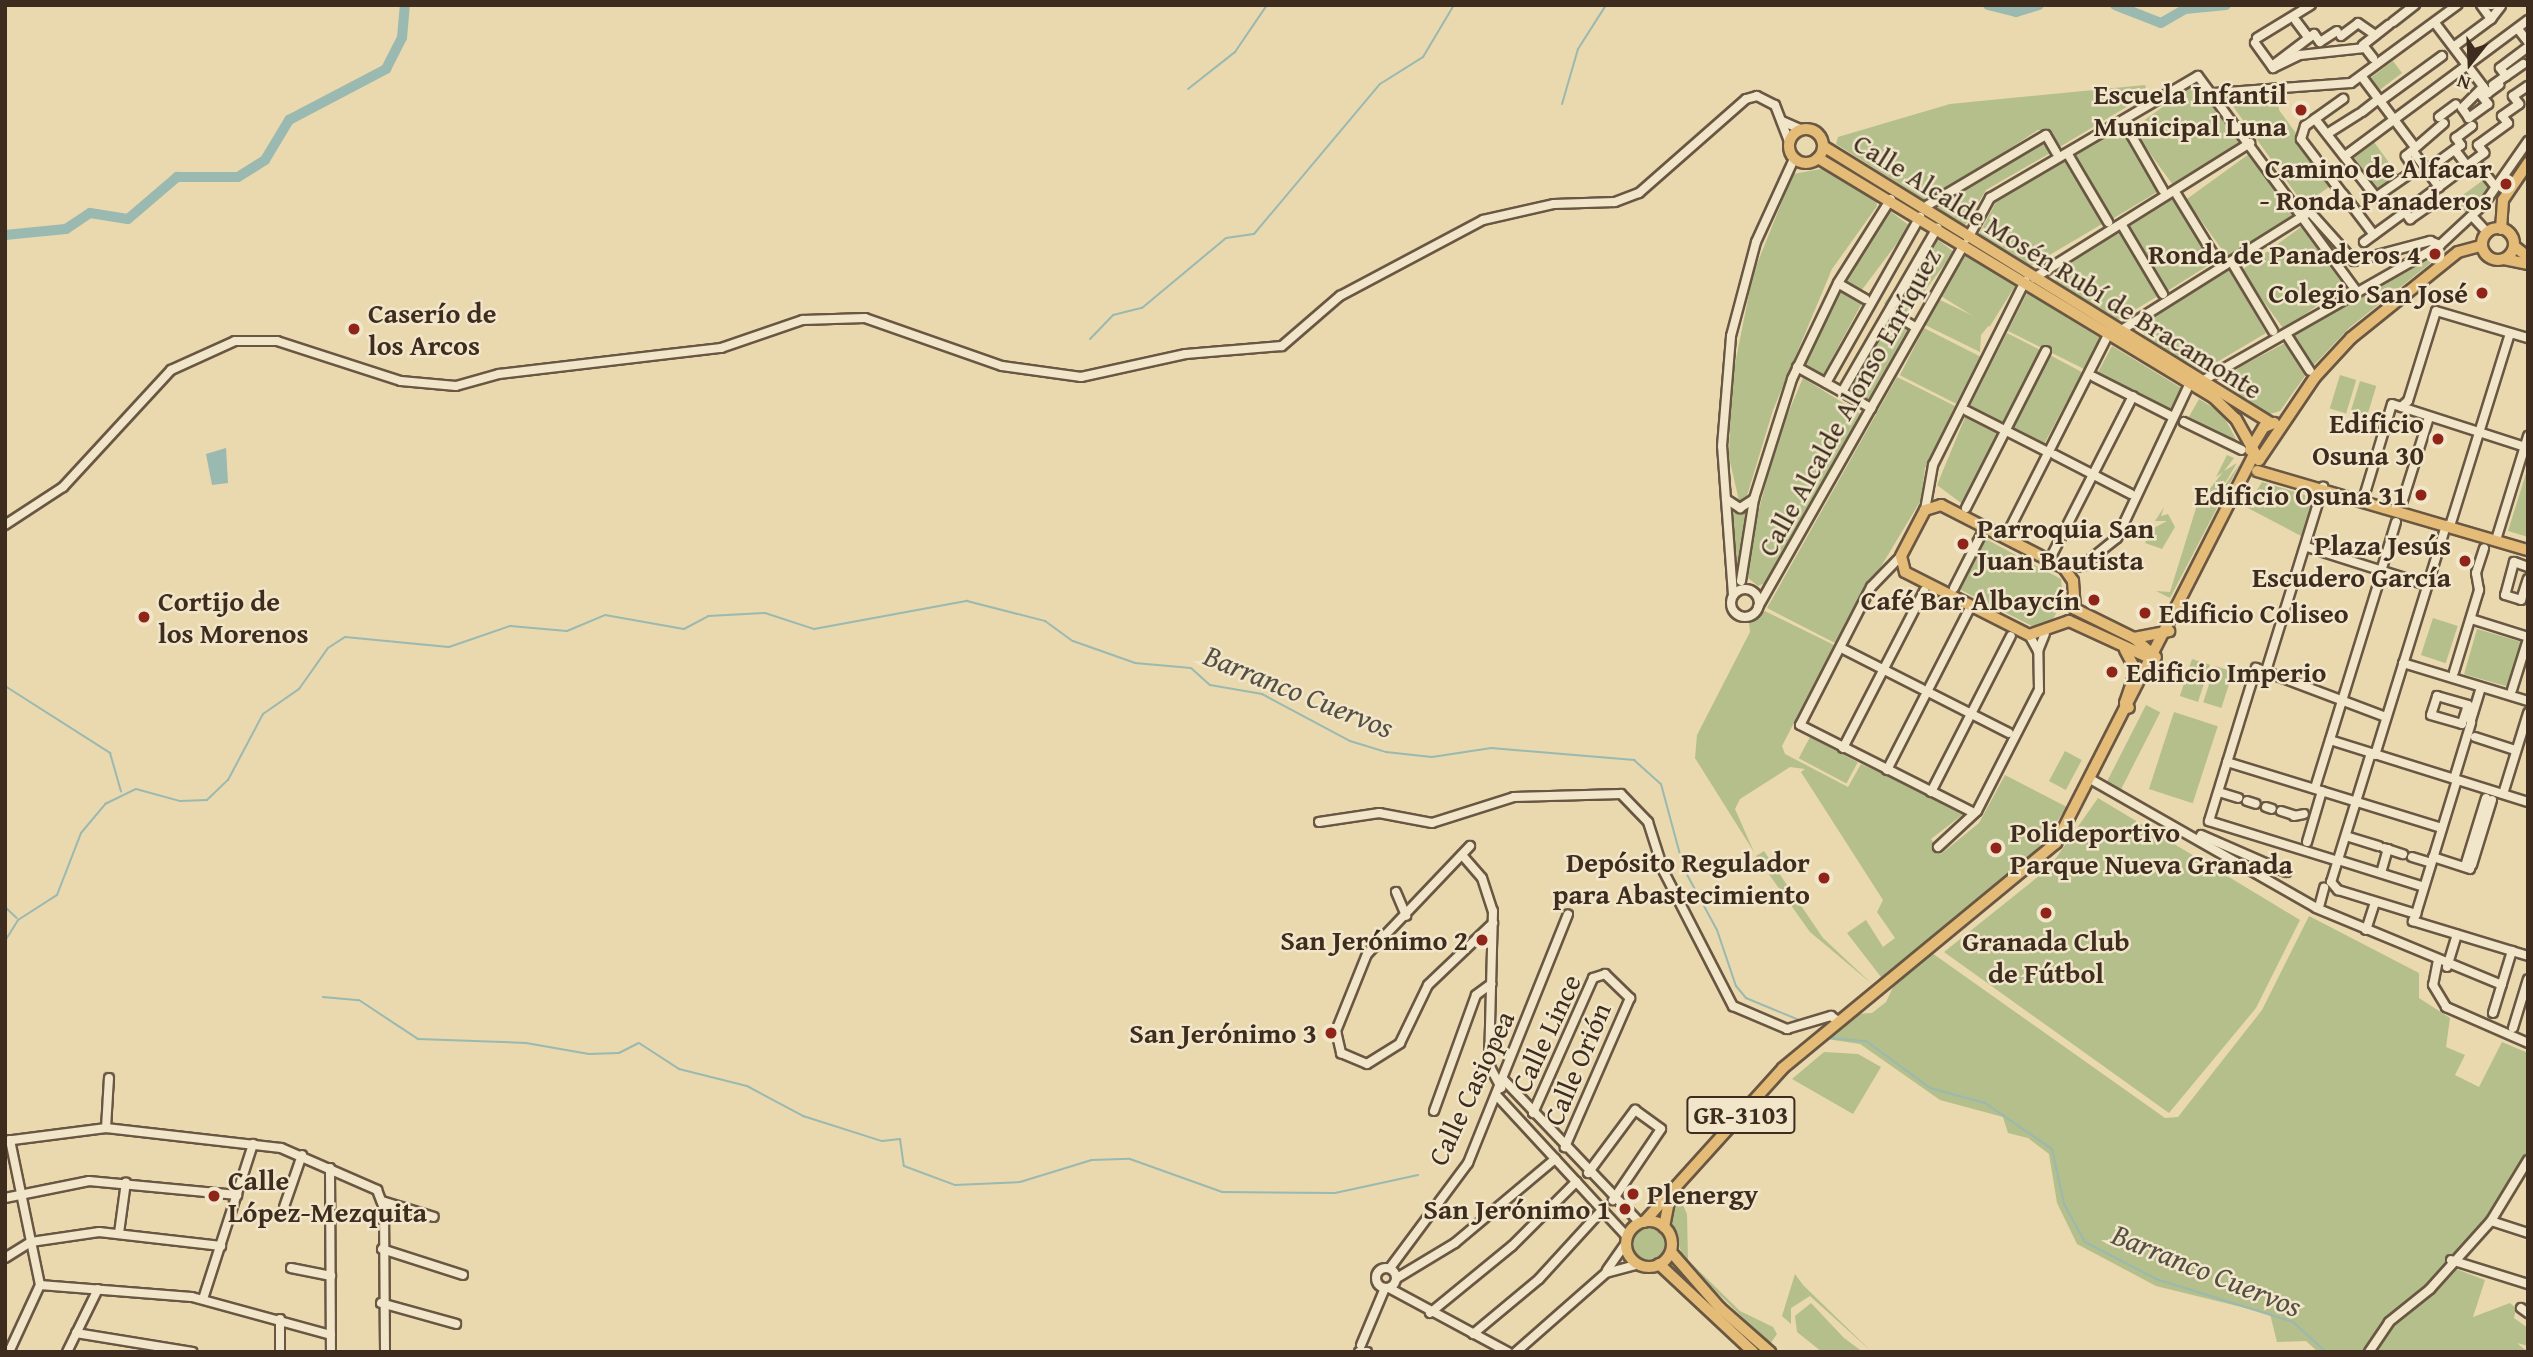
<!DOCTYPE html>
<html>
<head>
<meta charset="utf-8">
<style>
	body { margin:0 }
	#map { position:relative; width:2533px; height:1357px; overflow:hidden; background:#ead8ae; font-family:"Gentium Book Plus",serif }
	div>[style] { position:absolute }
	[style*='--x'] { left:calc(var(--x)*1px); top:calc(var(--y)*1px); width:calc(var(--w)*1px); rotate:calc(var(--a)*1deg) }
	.green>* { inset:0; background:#b4bf8c; transform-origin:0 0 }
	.round { border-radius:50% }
	.water>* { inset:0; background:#99b9b1 }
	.stream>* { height:2px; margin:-1px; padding:0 1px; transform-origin:1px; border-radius:1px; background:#99b9b1 }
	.river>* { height:10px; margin:-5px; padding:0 5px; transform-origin:5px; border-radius:5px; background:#99b9b1 }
	.roads { filter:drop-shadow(2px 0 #695743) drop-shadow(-2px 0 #695743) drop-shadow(0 2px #695743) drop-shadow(0 -2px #695743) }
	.minor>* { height:8px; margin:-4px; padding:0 4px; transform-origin:4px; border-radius:4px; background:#f1e6ca }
	.minor>.ring { margin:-4px; padding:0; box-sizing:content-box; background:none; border:8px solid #f1e6ca; border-radius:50% }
	.major>* { height:10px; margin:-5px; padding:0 5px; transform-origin:5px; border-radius:5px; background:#e5bc77 }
	.major>.ring { margin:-5px; padding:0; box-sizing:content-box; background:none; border:10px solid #e5bc77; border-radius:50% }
	.dots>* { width:19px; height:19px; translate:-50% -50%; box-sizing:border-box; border:4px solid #f1e6ca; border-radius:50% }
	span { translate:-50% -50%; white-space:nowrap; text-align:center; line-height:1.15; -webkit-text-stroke:5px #f1e6ca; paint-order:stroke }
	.shield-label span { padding:2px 5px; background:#f1e6ca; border:2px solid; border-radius:5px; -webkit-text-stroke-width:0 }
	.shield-label { font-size:26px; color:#3e2c1f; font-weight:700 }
	.poi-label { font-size:28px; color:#3e2c1f; font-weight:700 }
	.right { translate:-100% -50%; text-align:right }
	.left { translate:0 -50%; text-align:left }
	.street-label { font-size:28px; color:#3e2c1f }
	.water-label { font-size:30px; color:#554f44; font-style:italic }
	.frame { position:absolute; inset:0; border:7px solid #3e2c1f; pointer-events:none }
	.north { position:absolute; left:2435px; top:28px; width:70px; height:70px; -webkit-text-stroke:5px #f1e6ca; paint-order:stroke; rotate:198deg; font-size:19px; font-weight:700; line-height:28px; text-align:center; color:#3e2c1f }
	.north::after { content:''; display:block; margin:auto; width:24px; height:32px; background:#3e2c1f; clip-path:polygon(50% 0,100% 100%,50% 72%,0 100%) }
</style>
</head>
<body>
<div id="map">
	<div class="green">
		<div style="left:2393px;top:61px;width:15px;height:31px;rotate:53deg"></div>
		<div style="left:2197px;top:82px;width:73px;height:80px;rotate:54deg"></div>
		<div style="clip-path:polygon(2145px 85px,2148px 94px,2058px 148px,2048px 130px,2038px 130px,1928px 202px,1836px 144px,1838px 137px,1950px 104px)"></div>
		<div style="clip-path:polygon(2278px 95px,2279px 110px,2333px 184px,2304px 205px,2232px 105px)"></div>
		<div style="left:2120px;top:128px;width:74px;height:55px;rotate:59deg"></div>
		<div style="clip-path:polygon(2045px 139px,2052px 152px,1986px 190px,1965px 225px,1933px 206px)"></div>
		<div style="left:2374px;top:142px;width:42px;height:25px;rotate:54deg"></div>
		<div style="left:2249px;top:154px;width:75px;height:78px;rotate:54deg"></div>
		<div style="clip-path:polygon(2065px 160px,2102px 224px,2031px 266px,1979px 234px,1996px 202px)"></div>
		<div style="clip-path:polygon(1826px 168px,1876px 199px,1877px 206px,1832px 269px,1773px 410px,1746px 499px,1739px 501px,1729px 457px,1731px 384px,1753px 274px,1793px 174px)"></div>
		<div style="clip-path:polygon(2486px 178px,2492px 186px,2466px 213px,2456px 200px)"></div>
		<div style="left:2173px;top:199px;width:75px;height:53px;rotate:58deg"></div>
		<div style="left:1890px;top:211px;width:25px;height:83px;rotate:37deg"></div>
		<div style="left:2301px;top:227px;width:73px;height:74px;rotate:54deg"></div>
		<div style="clip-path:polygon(2119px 231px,2158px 296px,2118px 320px,2055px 281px,2069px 261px)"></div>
		<div style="left:1934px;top:237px;width:25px;height:83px;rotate:37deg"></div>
		<div style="clip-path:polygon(2447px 250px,2349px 328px,2312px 367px,2292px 335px)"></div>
		<div style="left:1966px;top:255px;width:58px;height:48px;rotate:32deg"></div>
		<div style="clip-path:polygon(2229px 270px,2266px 333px,2202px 371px,2143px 336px,2155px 315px)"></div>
		<div style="clip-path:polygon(1840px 290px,1862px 303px,1823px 375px,1804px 363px)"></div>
		<div style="clip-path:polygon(2027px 293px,2100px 338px,2084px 369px,2008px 331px)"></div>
		<div style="clip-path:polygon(1940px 300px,1990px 324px,1981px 335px,1980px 352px,1925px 325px)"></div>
		<div style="left:1888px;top:317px;width:26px;height:81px;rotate:31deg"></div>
		<div style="left:1924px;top:328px;width:63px;height:53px;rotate:27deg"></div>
		<div style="left:2007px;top:333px;width:42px;height:86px;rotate:27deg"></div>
		<div style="clip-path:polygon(2285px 343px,2305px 376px,2280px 411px,2270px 414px,2227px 387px,2238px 368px)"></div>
		<div style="clip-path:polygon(2112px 346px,2183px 389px,2171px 414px,2096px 376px)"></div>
		<div style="left:2046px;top:353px;width:41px;height:86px;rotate:28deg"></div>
		<div style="left:2340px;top:375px;width:17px;height:35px;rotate:17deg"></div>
		<div style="clip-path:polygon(1897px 377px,1955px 406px,1925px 468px,1921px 500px,1835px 643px,1767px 608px)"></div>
		<div style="clip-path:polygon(1803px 378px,1861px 414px,1765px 583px,1758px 586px,1748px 578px,1750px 545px,1777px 439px)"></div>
		<div style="left:2360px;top:381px;width:17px;height:35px;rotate:17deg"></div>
		<div style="clip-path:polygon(2199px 399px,2222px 413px,2239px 445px,2186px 422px)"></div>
		<div style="clip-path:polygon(1966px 415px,2004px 431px,1965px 506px,1937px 485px)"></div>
		<div style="clip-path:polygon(2227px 455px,2234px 458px,2224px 471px,2237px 463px,2218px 495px,2241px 462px,2170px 598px,2156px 591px,2170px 592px,2197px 505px,2223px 472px,2216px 477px)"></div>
		<div style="clip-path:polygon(2528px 467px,2528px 537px,2508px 531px)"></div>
		<div style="clip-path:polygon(2262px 482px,2315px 498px,2303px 537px,2246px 507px)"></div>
		<div style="clip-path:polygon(1753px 504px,1738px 567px,1730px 506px)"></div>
		<div style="clip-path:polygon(2164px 507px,2161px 516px,2168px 514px,2175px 527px,2162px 549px,2145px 543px,2152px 529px,2167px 521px,2155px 521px)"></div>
		<div style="clip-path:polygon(1982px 537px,2061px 579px,2063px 600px,2053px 619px,2034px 627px,1957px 588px)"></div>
		<div style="clip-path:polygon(1765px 611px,1834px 645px,1782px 746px,1785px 754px,1848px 787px,1861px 764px,1966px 812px,1931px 839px,1941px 854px,1979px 823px,2005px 775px,2067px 807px,2028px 863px,1881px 977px,1847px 933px,1866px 920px,1883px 947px,1895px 938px,1877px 912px,1883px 900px,1801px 772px,1805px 769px,1790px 767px,1740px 799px,1735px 809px,1754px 852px,1695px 758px,1697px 735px,1750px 632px,1749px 622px)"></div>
		<div style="left:2433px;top:618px;width:26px;height:39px;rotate:18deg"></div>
		<div style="left:2477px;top:629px;width:46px;height:47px;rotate:16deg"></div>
		<div style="left:2192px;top:659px;width:19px;height:39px;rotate:18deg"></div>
		<div style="left:2215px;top:666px;width:19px;height:38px;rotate:18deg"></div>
		<div style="left:2146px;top:705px;width:16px;height:88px;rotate:27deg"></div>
		<div style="left:2174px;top:712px;width:46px;height:81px;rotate:18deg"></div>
		<div style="left:1810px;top:737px;width:54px;height:24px;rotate:28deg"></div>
		<div style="left:2065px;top:751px;width:19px;height:34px;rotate:28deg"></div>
		<div style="clip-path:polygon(2098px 798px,2300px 920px,2256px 1008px,2169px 1113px,1944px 952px,2049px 868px)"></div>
		<div style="clip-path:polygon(1764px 851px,1823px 938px,1872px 984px,1810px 932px,1756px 856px)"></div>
		<div style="clip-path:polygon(2309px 916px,2419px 973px,2419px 998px,2450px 1018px,2446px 1047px,2465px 1055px,2455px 1075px,2479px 1087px,2502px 1042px,2528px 1053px,2528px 1151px,2487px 1216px,2426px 1291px,2364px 1352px,2318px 1352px,2306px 1341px,2277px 1342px,2270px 1314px,2156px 1286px,2077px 1244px,2057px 1203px,2049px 1154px,2028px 1138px,2008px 1133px,2003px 1117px,1940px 1100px,1860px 1044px,1827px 1039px,1855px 1014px,1872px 1013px,1886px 1002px,1896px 981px,1932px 953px,2165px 1118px,2178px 1117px,2262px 1010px)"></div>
		<div style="clip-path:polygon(1824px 1052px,1858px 1054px,1881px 1067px,1853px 1114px,1792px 1079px)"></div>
		<div style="clip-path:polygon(1679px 1196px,1687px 1214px,1688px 1260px,1740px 1311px,1773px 1327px,1777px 1334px,1770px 1344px,1684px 1260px,1670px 1220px)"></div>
		<div class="round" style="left:1632px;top:1227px;width:34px;height:34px"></div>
		<div style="clip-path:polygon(2456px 1269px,2485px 1280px,2473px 1317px,2510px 1303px,2516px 1308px,2514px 1318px,2528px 1328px,2528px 1346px,2517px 1343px,2528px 1352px,2375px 1352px,2392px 1326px)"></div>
		<div style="clip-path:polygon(1795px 1274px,1803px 1285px,1872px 1352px,1810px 1296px,1791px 1308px,1791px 1324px,1782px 1316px)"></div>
		<div style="clip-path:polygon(1811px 1303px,1844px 1338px,1863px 1352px,1822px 1352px,1797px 1332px,1795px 1316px)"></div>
	</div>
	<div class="water">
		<div style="clip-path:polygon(226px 448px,228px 483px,212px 485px,206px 454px)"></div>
	</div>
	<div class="stream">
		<div style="--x:1188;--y:89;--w:60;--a:-38.2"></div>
		<div style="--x:1235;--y:52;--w:57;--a:-55.8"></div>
		<div style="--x:1562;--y:104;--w:57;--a:-73.8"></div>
		<div style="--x:1578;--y:49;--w:52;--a:-57.5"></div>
		<div style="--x:1090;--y:339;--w:33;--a:-46"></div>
		<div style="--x:1113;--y:315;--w:30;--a:-14"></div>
		<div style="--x:1142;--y:308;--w:109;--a:-39.8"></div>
		<div style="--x:1226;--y:238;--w:28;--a:-8"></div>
		<div style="--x:1254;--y:234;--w:196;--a:-50"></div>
		<div style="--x:1380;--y:84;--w:51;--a:-32.1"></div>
		<div style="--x:1423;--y:57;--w:61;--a:-59.2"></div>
		<div style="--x:5;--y:686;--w:125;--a:32.5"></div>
		<div style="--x:110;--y:753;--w:40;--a:74"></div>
		<div style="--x:5;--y:907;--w:16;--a:43"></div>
		<div style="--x:5;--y:941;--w:25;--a:-58"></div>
		<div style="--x:18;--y:920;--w:46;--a:-32.7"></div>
		<div style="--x:57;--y:895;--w:66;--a:-68.8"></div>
		<div style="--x:81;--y:833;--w:38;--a:-50"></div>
		<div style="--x:105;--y:804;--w:34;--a:-26"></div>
		<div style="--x:136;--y:789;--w:46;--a:15.3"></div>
		<div style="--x:180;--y:801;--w:27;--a:-2"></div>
		<div style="--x:207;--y:800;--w:29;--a:-44"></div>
		<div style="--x:228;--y:780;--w:75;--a:-62.1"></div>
		<div style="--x:263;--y:714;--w:44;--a:-34.8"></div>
		<div style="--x:299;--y:689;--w:50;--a:-54.7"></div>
		<div style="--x:328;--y:648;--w:20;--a:-33"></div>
		<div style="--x:345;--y:637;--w:104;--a:5.5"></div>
		<div style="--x:449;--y:647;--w:65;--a:-19"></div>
		<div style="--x:510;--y:626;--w:57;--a:5"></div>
		<div style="--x:567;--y:631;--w:41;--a:-22.8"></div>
		<div style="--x:605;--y:615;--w:80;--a:10"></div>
		<div style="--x:684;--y:629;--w:27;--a:-28"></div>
		<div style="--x:708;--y:616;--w:57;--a:-3"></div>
		<div style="--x:765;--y:613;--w:52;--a:18.1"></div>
		<div style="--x:814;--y:629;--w:156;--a:-10.4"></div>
		<div style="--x:967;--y:601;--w:81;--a:14.4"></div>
		<div style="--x:1045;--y:621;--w:34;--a:36"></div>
		<div style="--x:1073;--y:641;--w:66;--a:19.5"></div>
		<div style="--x:1135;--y:663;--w:56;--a:5.1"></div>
		<div style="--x:1191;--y:668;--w:25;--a:42"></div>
		<div style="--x:1210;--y:685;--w:53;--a:9.8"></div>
		<div style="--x:1262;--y:694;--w:100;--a:28.1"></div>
		<div style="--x:1350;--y:741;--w:38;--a:17"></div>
		<div style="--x:1386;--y:752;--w:46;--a:6.2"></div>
		<div style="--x:1432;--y:757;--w:60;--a:-8.7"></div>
		<div style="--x:1491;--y:748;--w:144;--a:4.8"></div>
		<div style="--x:1634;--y:760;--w:36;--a:42"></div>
		<div style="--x:1661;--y:784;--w:88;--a:74.9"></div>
		<div style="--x:1684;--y:869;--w:69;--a:61.6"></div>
		<div style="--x:1717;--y:930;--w:59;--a:71.3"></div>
		<div style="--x:1736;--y:986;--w:16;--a:50"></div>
		<div style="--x:1746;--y:998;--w:63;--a:22.5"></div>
		<div style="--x:323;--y:997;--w:36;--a:5"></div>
		<div style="--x:359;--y:1000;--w:71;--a:33.5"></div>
		<div style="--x:418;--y:1039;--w:108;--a:2.1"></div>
		<div style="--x:526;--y:1043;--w:64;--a:9.9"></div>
		<div style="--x:589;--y:1054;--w:30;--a:-2"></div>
		<div style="--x:619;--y:1053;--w:22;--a:-27"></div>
		<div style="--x:639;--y:1043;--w:48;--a:33"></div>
		<div style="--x:679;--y:1069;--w:70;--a:14"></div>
		<div style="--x:747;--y:1086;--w:64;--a:28.2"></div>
		<div style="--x:803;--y:1116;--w:83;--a:17.6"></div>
		<div style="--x:882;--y:1141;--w:18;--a:-6"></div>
		<div style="--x:900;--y:1139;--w:27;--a:82"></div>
		<div style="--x:904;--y:1166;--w:54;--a:20.4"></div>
		<div style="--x:955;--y:1185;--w:65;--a:-2.6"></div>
		<div style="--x:1020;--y:1182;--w:75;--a:-17"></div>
		<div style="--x:1092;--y:1160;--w:38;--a:-2"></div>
		<div style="--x:1130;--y:1159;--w:98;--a:19.7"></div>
		<div style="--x:1222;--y:1192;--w:113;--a:0.5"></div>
		<div style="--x:1335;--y:1193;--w:85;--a:-12.2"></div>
		<div style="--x:1829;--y:1038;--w:37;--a:5"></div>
		<div style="--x:1866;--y:1041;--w:79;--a:36.3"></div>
		<div style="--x:1930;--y:1088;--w:57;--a:15.3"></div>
		<div style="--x:1985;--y:1103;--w:81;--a:34.5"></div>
		<div style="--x:2052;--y:1149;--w:56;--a:77.7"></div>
		<div style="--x:2064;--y:1204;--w:43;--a:61.1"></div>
		<div style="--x:2085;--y:1242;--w:80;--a:27.5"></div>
		<div style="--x:2156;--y:1279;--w:144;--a:17.4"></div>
		<div style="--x:2293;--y:1322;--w:45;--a:42.3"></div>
	</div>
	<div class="river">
		<div style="--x:1988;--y:5;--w:29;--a:14"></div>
		<div style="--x:2016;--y:12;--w:24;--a:-17"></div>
		<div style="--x:2115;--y:5;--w:49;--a:21.4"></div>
		<div style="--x:2161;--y:23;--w:28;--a:-30"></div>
		<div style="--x:2185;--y:9;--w:41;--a:-5.6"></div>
		<div style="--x:5;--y:235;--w:61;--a:-5.6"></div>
		<div style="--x:66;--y:229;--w:29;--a:-34"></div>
		<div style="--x:90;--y:213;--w:38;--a:9"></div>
		<div style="--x:128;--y:219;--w:65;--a:-40.6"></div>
		<div style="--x:177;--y:177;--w:61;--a:0"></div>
		<div style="--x:238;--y:177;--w:32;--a:-32"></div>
		<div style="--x:265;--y:160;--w:47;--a:-59"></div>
		<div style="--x:289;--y:120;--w:110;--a:-27.7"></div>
		<div style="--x:386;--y:69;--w:35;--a:-63"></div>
		<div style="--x:402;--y:38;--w:33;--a:-85"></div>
	</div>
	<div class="roads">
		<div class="minor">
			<div style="--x:2490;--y:5;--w:2;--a:0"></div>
			<div style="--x:2491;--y:19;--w:16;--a:-52"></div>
			<div style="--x:2296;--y:21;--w:21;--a:53"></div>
			<div style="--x:2393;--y:22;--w:28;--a:-38"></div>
			<div style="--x:2435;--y:23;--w:88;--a:52.9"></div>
			<div style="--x:2488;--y:93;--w:14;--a:-36"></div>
			<div style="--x:2518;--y:29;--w:16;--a:52"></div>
			<div style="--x:2341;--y:36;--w:21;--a:-37"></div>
			<div style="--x:2358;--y:23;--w:21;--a:35"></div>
			<div style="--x:2257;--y:38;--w:63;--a:-31.4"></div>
			<div style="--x:2255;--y:43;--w:31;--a:54"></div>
			<div style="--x:2273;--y:68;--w:30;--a:-26"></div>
			<div style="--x:2300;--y:55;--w:65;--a:-6.1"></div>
			<div style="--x:2456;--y:45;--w:44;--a:-36.6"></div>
			<div style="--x:2491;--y:19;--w:17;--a:-126"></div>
			<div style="--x:2373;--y:58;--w:16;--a:-128"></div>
			<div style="--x:2363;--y:45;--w:33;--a:-38"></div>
			<div style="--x:2272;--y:66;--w:53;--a:-37.3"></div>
			<div style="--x:2314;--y:34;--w:10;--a:53"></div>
			<div style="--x:2320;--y:42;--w:20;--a:-33"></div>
			<div style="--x:2506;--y:76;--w:21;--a:-35"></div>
			<div style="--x:2362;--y:77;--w:86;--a:53"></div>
			<div style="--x:2493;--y:85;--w:16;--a:-35"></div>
			<div style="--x:2506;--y:76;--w:10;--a:-127"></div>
			<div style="--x:2500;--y:68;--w:35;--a:-37"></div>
			<div style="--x:2214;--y:93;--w:137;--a:-4.2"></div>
			<div style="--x:2351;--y:83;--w:132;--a:-36.3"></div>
			<div style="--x:2480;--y:94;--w:13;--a:51"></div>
			<div style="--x:2488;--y:104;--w:24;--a:144"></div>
			<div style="--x:2469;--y:118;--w:12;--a:-125"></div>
			<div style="--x:2462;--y:108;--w:30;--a:-45"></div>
			<div style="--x:2383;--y:99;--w:73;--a:-36.1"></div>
			<div style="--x:2362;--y:112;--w:18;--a:-38"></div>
			<div style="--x:2439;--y:117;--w:21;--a:-37"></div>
			<div style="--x:2315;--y:119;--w:99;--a:52"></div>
			<div style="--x:2376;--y:197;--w:47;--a:-34.7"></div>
			<div style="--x:2415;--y:170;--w:17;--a:-123"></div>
			<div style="--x:2406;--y:156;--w:50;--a:-41"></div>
			<div style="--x:1782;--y:121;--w:20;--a:24"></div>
			<div style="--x:2125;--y:124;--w:76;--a:60.1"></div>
			<div style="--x:2330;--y:132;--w:34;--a:-32"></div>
			<div style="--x:2455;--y:150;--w:20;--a:53"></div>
			<div style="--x:2415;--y:154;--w:41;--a:54"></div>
			<div style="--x:2069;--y:156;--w:77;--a:59.4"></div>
			<div style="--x:2345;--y:156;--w:228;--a:-36.6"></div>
			<div style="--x:2316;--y:159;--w:25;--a:-127"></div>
			<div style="--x:2301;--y:139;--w:14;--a:-73"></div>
			<div style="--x:2305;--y:126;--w:47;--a:-35.4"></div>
			<div style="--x:2320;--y:164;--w:36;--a:53"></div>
			<div style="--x:2480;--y:167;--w:23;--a:52"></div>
			<div style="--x:2427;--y:170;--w:42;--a:-36.3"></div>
			<div style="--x:2461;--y:145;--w:9;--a:-126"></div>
			<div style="--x:2456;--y:138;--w:20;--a:-37"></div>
			<div style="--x:2343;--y:194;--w:51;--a:52.9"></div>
			<div style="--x:2177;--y:195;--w:79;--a:58.5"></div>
			<div style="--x:1928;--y:205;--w:137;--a:-30.7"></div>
			<div style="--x:2046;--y:135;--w:20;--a:60"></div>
			<div style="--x:2473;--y:217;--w:21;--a:47"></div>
			<div style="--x:2123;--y:227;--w:78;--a:59.2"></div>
			<div style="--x:1968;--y:238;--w:46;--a:-61.2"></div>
			<div style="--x:1990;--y:198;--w:241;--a:-30.4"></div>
			<div style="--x:2198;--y:76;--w:265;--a:53.6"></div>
			<div style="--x:2364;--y:242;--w:51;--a:-36.2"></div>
			<div style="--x:2405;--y:212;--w:9;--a:54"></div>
			<div style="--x:2410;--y:219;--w:21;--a:-35"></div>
			<div style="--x:2427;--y:207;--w:9;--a:-131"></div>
			<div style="--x:2421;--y:200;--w:79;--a:-36.7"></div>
			<div style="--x:2484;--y:153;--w:10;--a:-127"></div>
			<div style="--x:2478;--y:145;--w:37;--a:-36"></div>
			<div style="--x:2508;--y:123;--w:9;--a:-131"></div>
			<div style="--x:2502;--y:116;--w:21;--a:-35"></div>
			<div style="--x:2519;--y:104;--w:10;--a:-127"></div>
			<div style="--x:2513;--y:96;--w:18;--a:-34"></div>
			<div style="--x:2234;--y:266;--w:76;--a:59"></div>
			<div style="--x:2034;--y:278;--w:255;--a:-32"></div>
			<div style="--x:1841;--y:285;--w:28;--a:30"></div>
			<div style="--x:1890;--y:312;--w:27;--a:31"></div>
			<div style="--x:2120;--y:331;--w:224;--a:-32.1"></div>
			<div style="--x:2310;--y:212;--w:66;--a:48.1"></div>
			<div style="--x:2354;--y:261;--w:79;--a:-14.7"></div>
			<div style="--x:2430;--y:241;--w:11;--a:22"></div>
			<div style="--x:2288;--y:337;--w:40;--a:57.1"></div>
			<div style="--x:1797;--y:367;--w:85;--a:29"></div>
			<div style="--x:2094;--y:377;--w:86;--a:26.9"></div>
			<div style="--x:2202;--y:381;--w:274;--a:-29.7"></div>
			<div style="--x:2440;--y:245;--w:60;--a:-43"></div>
			<div style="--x:2484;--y:204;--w:77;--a:-55.1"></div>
			<div style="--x:1826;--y:383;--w:191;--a:-60.5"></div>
			<div style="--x:1842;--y:392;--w:190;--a:-59.9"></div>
			<div style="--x:2401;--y:407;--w:9;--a:-41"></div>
			<div style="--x:2408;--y:401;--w:94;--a:-72.7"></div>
			<div style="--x:2436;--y:311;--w:96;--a:16.4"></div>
			<div style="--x:1967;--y:411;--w:86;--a:26.9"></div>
			<div style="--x:2184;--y:422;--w:64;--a:25.8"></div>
			<div style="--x:2055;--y:455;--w:85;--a:27.2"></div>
			<div style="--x:1726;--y:499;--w:17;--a:33"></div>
			<div style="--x:1740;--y:508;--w:17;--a:-33"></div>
			<div style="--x:2363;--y:500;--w:100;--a:-73.2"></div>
			<div style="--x:2392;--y:404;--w:140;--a:17.9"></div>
			<div style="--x:2403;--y:500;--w:87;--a:-72.6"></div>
			<div style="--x:1966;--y:508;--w:176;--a:-63"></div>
			<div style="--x:1925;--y:510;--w:46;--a:-79.9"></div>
			<div style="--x:1933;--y:465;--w:206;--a:-63.4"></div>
			<div style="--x:5;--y:525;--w:69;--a:-33.2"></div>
			<div style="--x:63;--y:487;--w:159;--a:-47.3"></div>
			<div style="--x:171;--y:370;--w:70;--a:-24.4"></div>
			<div style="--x:235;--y:341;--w:42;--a:0"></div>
			<div style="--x:277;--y:341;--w:130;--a:17.9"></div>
			<div style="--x:401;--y:381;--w:55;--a:5.2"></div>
			<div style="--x:456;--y:386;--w:45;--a:-15.6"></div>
			<div style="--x:499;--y:374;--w:224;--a:-6.7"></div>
			<div style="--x:721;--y:348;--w:87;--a:-18.9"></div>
			<div style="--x:803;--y:320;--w:62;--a:-1.8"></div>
			<div style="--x:865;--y:318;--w:145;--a:19.3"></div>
			<div style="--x:1002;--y:366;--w:80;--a:7.9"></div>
			<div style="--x:1081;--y:377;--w:107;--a:-12.4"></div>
			<div style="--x:1186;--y:354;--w:96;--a:-4.8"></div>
			<div style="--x:1282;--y:346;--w:77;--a:-40.8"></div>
			<div style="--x:1340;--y:296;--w:162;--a:-28"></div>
			<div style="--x:1483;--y:220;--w:73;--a:-12.7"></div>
			<div style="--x:1554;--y:204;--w:61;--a:-1.9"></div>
			<div style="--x:1615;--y:202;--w:26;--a:-21"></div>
			<div style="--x:1639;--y:193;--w:142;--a:-41.3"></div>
			<div style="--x:1746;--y:99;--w:11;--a:-15"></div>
			<div style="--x:1757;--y:96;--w:20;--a:27"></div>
			<div style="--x:1775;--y:105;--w:39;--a:69"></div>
			<div style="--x:2450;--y:526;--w:202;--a:-72.7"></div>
			<div style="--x:2005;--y:538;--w:230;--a:-63.1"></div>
			<div style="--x:2496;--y:540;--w:109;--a:-72.9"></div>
			<div style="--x:2307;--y:547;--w:126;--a:17.6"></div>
			<div style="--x:2053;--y:553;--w:176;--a:-63"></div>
			<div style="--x:1901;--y:556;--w:43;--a:134.1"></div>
			<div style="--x:1871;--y:587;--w:155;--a:117.2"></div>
			<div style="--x:1800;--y:725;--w:191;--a:26.8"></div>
			<div style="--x:2528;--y:567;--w:15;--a:-160"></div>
			<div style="--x:2514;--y:562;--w:34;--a:105"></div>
			<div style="--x:2505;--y:595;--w:17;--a:17"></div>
			<div style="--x:2521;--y:600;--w:22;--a:-72"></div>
			<div style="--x:2064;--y:568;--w:18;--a:-6"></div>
			<div style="--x:2082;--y:566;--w:45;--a:-38.7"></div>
			<div style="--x:2117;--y:538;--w:171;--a:-64.8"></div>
			<div style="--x:2382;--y:568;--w:48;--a:-73.1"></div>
			<div style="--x:1741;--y:581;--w:83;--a:-81"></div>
			<div style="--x:1754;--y:499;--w:126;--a:-72.4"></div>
			<div style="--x:1792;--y:379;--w:106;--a:-64.4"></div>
			<div style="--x:1838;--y:283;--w:99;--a:-57.8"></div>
			<div style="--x:1954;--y:588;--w:59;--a:-63"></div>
			<div class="ring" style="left:1731px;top:589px;width:20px;height:20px"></div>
			<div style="--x:1733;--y:595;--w:149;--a:-94.2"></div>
			<div style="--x:1722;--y:446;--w:110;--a:-85.3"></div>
			<div style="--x:1731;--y:336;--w:97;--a:-75.1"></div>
			<div style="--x:1756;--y:242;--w:91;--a:-65.4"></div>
			<div style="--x:1758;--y:607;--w:417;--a:-60.4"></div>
			<div style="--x:2471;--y:619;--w:60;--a:17.5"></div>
			<div style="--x:1845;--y:650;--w:86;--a:26.9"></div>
			<div style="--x:2038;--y:651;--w:18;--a:-68"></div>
			<div style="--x:2403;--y:663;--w:131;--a:16.9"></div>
			<div style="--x:2266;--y:671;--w:193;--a:-72.8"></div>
			<div style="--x:2454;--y:672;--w:86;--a:-73"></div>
			<div style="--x:2479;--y:590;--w:17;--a:-100"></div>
			<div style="--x:2476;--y:573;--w:26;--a:-72"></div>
			<div style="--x:2512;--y:690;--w:53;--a:-72.6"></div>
			<div style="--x:1932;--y:694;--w:86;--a:26.9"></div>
			<div style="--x:2437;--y:696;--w:32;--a:16"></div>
			<div style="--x:2468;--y:705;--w:20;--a:108"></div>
			<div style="--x:2462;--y:724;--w:32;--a:-164"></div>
			<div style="--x:2431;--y:715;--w:20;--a:-72"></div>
			<div style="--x:2471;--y:720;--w:34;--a:-73"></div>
			<div style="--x:2475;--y:737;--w:40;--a:18"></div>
			<div style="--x:2330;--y:740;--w:207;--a:17.4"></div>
			<div style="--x:1843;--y:748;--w:177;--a:-62.7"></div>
			<div style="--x:2371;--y:753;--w:135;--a:107.2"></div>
			<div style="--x:2331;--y:882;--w:11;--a:49"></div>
			<div style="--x:2338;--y:890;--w:82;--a:17.1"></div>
			<div style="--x:2416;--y:914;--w:8;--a:113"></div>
			<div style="--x:2413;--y:921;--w:120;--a:16.9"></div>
			<div style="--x:2375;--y:755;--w:241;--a:-72.8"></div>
			<div style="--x:2227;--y:762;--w:225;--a:17.1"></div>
			<div style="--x:1887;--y:770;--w:184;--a:-62.9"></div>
			<div style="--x:2454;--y:779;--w:59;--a:-73.1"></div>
			<div style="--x:2092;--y:780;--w:258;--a:29.7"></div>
			<div style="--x:2316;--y:908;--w:201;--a:22.5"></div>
			<div style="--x:2315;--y:788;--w:227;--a:-72.8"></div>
			<div style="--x:1931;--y:792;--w:175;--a:-62.9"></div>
			<div style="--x:2222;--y:793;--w:17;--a:17"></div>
			<div style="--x:2503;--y:794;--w:85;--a:-72.8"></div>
			<div style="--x:2247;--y:801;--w:9;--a:18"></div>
			<div style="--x:2266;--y:807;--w:6;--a:18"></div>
			<div style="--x:2281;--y:811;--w:13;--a:18"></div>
			<div style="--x:2294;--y:816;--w:10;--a:-11"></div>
			<div style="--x:1319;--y:822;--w:61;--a:-8.5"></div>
			<div style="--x:1379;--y:813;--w:54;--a:10.7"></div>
			<div style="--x:1432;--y:823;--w:86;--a:-17.6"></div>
			<div style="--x:1514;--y:797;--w:107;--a:-1.6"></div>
			<div style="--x:1621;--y:794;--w:39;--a:46"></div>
			<div style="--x:1648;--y:822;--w:52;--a:72.3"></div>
			<div style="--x:1664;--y:872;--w:151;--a:62.8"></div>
			<div style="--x:1733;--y:1006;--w:59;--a:23.1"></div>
			<div style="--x:1787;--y:1029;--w:46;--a:-16.5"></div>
			<div style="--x:1831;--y:1016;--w:9;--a:36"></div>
			<div style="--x:2201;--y:835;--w:93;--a:23.5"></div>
			<div style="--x:2349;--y:837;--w:31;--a:17"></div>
			<div style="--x:2307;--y:842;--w:53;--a:-73.6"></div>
			<div style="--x:1470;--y:846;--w:149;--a:133.6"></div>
			<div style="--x:1367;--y:954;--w:83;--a:111.9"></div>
			<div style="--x:1336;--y:1031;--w:23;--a:77"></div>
			<div style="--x:1341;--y:1053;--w:28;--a:23"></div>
			<div style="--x:1367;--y:1064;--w:39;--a:-32"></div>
			<div style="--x:1400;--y:1043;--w:64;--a:-64.2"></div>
			<div style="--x:1428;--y:985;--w:90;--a:-43.6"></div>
			<div style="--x:1938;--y:847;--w:53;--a:-42.7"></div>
			<div style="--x:1977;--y:811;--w:136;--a:-62.9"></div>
			<div style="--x:2039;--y:690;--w:39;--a:-91"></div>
			<div style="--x:2038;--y:651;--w:18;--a:-119"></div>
			<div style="--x:2384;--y:848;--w:20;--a:18"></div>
			<div style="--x:1462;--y:855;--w:30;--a:49"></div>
			<div style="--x:1482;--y:878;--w:35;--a:72"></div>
			<div style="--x:1493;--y:911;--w:154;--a:91.5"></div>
			<div style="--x:1489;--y:1065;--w:26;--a:62"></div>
			<div style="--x:2412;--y:857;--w:17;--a:17"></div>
			<div style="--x:2433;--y:857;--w:39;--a:18"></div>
			<div style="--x:2338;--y:860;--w:90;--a:17.4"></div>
			<div style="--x:2338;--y:861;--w:135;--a:-162.8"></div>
			<div style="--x:2209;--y:821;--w:160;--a:-72.9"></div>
			<div style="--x:2256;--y:668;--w:139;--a:20.7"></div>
			<div style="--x:2466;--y:863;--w:68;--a:-72.9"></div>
			<div style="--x:2472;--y:865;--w:68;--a:-72.9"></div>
			<div style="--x:2381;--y:873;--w:25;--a:-74"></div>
			<div style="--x:1396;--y:892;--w:26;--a:67"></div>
			<div style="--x:2319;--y:907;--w:20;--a:-75"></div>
			<div style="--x:2416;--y:914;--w:140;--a:-73"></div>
			<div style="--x:2366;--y:930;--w:26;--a:-72"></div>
			<div style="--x:2438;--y:960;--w:25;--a:101"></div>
			<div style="--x:2433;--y:985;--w:26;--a:59"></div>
			<div style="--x:2446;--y:1007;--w:90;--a:23.7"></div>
			<div style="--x:2447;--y:967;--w:34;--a:-73"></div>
			<div style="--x:2493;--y:1013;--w:65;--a:-73"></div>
			<div style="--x:2513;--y:1028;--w:51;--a:-73"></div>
			<div style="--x:1504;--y:1080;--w:197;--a:46.4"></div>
			<div style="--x:1498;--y:1097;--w:190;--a:47.3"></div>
			<div style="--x:1434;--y:1111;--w:123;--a:-70.1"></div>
			<div style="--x:1476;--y:995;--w:19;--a:-36"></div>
			<div style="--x:1533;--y:1113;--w:148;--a:-66"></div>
			<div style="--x:1593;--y:978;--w:13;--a:-18"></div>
			<div style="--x:1605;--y:974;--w:35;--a:44"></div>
			<div style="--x:1630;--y:998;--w:163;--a:113.6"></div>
			<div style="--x:106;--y:1128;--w:50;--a:-86.6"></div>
			<div style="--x:10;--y:1140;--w:148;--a:78.3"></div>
			<div style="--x:5;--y:1141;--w:102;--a:-7.3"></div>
			<div style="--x:106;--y:1128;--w:176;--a:6.5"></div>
			<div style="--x:281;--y:1148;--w:105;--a:23.6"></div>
			<div style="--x:377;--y:1190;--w:19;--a:69"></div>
			<div style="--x:384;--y:1208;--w:144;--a:89.6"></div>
			<div style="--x:330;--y:1168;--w:184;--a:89.7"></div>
			<div style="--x:1588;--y:1173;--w:79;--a:-53.3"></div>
			<div style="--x:1635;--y:1110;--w:32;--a:36"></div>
			<div style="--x:1661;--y:1129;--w:86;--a:124.1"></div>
			<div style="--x:5;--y:1198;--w:86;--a:-11.4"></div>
			<div style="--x:89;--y:1181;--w:149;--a:5.4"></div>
			<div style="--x:382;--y:1201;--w:54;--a:17.1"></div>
			<div style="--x:284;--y:1207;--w:55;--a:-70.9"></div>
			<div style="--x:2491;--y:1221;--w:39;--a:18"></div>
			<div style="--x:119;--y:1233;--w:51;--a:-82.2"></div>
			<div style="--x:382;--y:1249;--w:85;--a:17.8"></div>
			<div style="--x:5;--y:1258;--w:31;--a:-32"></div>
			<div style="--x:31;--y:1242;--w:69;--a:-8.4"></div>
			<div style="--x:99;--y:1232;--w:123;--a:6.5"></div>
			<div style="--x:2451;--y:1260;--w:81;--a:17.3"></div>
			<div class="ring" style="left:1376px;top:1268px;width:12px;height:12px"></div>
			<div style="--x:291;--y:1268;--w:41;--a:11.3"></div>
			<div style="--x:1390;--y:1268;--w:131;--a:-53.4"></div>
			<div style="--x:1468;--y:1163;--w:268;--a:-68.1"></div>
			<div style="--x:1607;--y:1270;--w:33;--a:-55"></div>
			<div style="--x:1397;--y:1278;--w:68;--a:-31.1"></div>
			<div style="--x:1455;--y:1243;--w:131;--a:-40"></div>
			<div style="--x:40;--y:1285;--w:152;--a:4.5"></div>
			<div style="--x:192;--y:1297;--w:144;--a:15.3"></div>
			<div style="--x:1389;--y:1288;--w:135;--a:28.3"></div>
			<div style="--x:203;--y:1299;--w:163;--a:-72.1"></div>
			<div style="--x:381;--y:1303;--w:78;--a:15.6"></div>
			<div style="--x:2521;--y:1308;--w:9;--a:36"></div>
			<div style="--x:1430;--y:1313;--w:106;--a:-39.3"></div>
			<div style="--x:1512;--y:1246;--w:91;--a:-45"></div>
			<div style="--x:76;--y:1333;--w:118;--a:9.3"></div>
			<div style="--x:1473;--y:1334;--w:86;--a:-39.8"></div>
			<div style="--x:1539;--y:1279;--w:93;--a:-47.6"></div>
			<div style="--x:1361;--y:1345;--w:62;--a:-67.2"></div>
			<div style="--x:9;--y:1352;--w:74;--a:-65.2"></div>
			<div style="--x:67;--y:1352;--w:70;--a:-63.8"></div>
			<div style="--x:280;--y:1352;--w:33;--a:-90"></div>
			<div style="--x:1359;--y:1352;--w:8;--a:0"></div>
			<div style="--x:1516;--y:1352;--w:120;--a:-41.3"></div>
			<div style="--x:1606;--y:1273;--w:34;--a:-15"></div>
			<div style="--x:2369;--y:1352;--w:36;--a:-56"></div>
			<div style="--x:2389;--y:1322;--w:53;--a:-38.8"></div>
			<div style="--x:2430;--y:1289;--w:91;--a:-48.1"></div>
			<div style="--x:2491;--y:1221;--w:71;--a:-58.8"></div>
		</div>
		<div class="major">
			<div class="ring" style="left:1789px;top:129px;width:24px;height:24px"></div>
			<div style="--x:1823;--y:146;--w:527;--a:31.73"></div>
			<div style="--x:1818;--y:158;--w:462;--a:31.2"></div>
			<div style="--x:2213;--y:397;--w:32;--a:44"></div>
			<div style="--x:2236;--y:419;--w:47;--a:60.7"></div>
			<div style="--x:2259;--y:460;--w:100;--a:-56"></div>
			<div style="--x:2315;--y:377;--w:53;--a:-47.3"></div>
			<div style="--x:2351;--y:338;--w:137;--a:-38.8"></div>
			<div style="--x:2458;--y:252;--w:24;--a:-15"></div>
			<div class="ring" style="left:2482px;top:228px;width:22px;height:22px"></div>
			<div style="--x:2501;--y:229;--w:29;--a:-86"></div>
			<div style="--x:2503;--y:200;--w:45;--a:-56"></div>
			<div style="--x:2514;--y:246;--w:18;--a:38"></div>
			<div style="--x:2504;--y:259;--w:25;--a:12"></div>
			<div style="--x:2250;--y:450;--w:27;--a:-59"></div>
			<div style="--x:2264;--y:427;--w:11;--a:-22"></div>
			<div style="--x:2257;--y:471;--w:282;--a:16.3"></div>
			<div style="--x:2075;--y:609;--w:66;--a:26.2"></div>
			<div style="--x:2134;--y:638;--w:29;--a:41"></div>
			<div style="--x:2069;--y:621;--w:42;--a:160.7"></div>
			<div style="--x:2029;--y:635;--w:139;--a:-153.1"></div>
			<div style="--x:1905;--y:572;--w:16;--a:-104"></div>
			<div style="--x:1901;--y:556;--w:52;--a:-62.4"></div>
			<div style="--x:1925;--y:510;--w:17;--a:-17"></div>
			<div style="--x:1941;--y:505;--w:138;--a:27.1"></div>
			<div style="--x:2064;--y:568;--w:16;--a:55"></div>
			<div style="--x:2073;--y:581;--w:28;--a:86"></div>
			<div style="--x:2069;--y:621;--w:94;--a:24.6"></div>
			<div style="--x:2134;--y:638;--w:36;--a:-11"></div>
			<div style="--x:2125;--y:650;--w:24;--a:62"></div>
			<div style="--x:2136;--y:671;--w:34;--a:109"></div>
			<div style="--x:2125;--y:703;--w:6;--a:51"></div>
			<div class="ring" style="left:1626px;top:1221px;width:36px;height:36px"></div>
			<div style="--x:1644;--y:1222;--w:207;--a:-47.9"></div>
			<div style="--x:1783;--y:1068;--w:354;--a:-39.5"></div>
			<div style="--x:2056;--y:843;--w:433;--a:-63"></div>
			<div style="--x:1664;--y:1227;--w:31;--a:-79"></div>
			<div style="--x:1671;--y:1252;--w:74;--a:48.8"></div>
			<div style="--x:1720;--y:1308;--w:67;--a:41.3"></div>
			<div style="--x:1659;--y:1264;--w:129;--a:43.1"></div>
		</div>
	</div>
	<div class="dots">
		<div style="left:2301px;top:110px;background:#8f2418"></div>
		<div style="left:2506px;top:184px;background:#8f2418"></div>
		<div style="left:2435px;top:254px;background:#8f2418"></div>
		<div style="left:2482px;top:293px;background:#8f2418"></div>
		<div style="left:354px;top:329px;background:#8f2418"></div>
		<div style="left:2438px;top:439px;background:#8f2418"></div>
		<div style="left:2421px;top:495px;background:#8f2418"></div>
		<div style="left:1963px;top:544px;background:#8f2418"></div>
		<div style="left:2465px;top:561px;background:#8f2418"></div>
		<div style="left:2094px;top:600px;background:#8f2418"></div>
		<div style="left:2145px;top:613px;background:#8f2418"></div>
		<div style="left:144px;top:617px;background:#8f2418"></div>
		<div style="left:2112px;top:672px;background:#8f2418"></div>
		<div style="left:1996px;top:848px;background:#8f2418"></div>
		<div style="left:1824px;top:878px;background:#8f2418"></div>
		<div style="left:2046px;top:913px;background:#8f2418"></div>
		<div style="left:1482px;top:940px;background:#8f2418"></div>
		<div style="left:1331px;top:1033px;background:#8f2418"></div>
		<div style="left:1633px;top:1194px;background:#8f2418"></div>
		<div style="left:214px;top:1196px;background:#8f2418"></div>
		<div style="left:1625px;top:1209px;background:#8f2418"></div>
	</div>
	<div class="shield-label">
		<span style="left:1741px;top:1115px">GR-3103</span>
	</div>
	<div class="poi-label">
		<span class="right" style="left:2287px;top:110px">Escuela Infantil<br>Municipal Luna</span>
		<span class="right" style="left:2492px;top:184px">Camino de Alfacar<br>- Ronda Panaderos</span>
		<span class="right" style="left:2421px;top:254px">Ronda de Panaderos 4</span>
		<span class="right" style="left:2468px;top:293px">Colegio San José</span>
		<span class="left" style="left:368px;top:329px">Caserío de<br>los Arcos</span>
		<span class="right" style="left:2424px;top:439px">Edificio<br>Osuna 30</span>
		<span class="right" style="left:2407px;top:495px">Edificio Osuna 31</span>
		<span class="left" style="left:1977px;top:544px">Parroquia San<br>Juan Bautista</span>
		<span class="right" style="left:2451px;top:561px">Plaza Jesús<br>Escudero García</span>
		<span class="right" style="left:2080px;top:600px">Café Bar Albaycín</span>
		<span class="left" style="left:158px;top:617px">Cortijo de<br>los Morenos</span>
		<span class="left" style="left:2159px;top:613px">Edificio Coliseo</span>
		<span class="left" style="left:2126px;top:672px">Edificio Imperio</span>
		<span class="left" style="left:2010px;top:848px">Polideportivo<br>Parque Nueva Granada</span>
		<span class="right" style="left:1810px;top:878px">Depósito Regulador<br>para Abastecimiento</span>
		<span class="right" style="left:1468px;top:940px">San Jerónimo 2</span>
		<span style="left:2046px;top:957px">Granada Club<br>de Fútbol</span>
		<span class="right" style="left:1317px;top:1033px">San Jerónimo 3</span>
		<span class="left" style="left:228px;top:1196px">Calle<br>López-Mezquita</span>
		<span class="left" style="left:1647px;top:1194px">Plenergy</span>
		<span class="right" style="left:1611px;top:1209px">San Jerónimo 1</span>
	</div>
	<div class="street-label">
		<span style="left:2058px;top:266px;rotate:32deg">Calle Alcalde Mosén Rubí de Bracamonte</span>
		<span style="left:1849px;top:402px;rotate:-61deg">Calle Alcalde Alonso Enríquez</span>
		<span style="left:1546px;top:1033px;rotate:-65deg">Calle Lince</span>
		<span style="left:1577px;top:1064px;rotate:-67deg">Calle Orión</span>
		<span style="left:1471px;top:1088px;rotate:-65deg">Calle Casiopea</span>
	</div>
	<div class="water-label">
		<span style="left:1299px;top:691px;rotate:22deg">Barranco Cuervos</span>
		<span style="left:2207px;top:1270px;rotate:22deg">Barranco Cuervos</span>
	</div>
	<div class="frame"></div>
	<div class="north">N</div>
</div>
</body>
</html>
